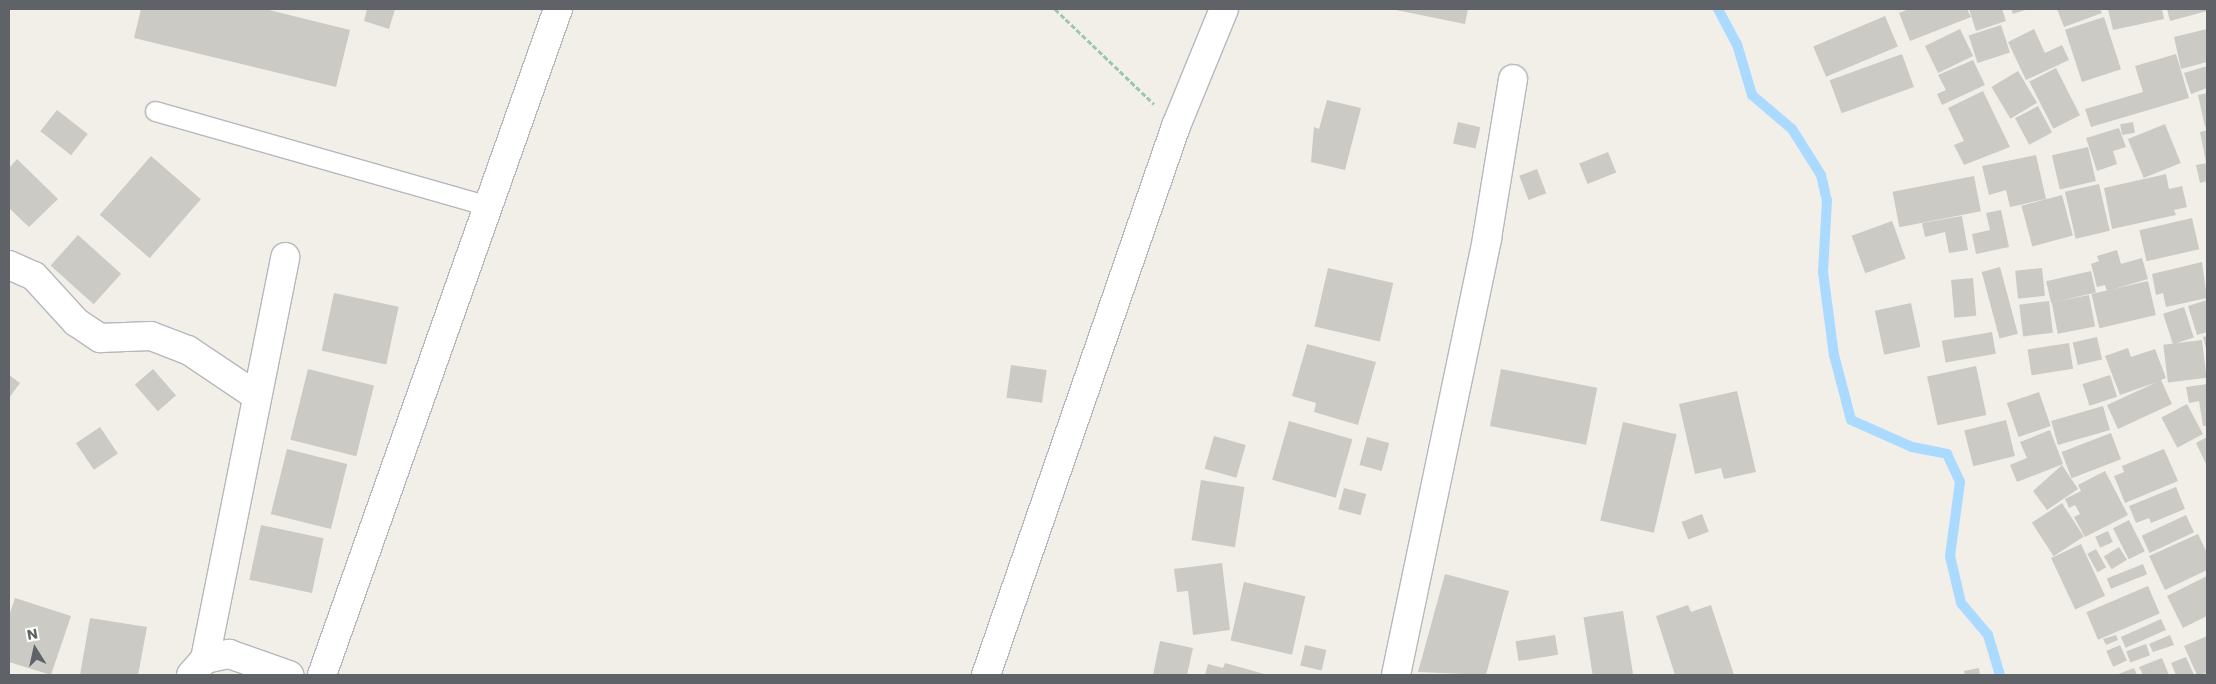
<!DOCTYPE html>
<html>
<head>
<meta charset="utf-8">
<style>
	body { margin:0 }
	#map { position:relative; width:2216px; height:684px; overflow:hidden; background:#f1efe8; font-family:Poppins,sans-serif }
	div>[style] { position:absolute }
	[style*='--x'] { left:calc(var(--x)*1px); top:calc(var(--y)*1px); width:calc(var(--w)*1px); rotate:calc(var(--a)*1deg) }
	.stream>* { height:10px; margin:-5px; padding:0 5px; transform-origin:5px; border-radius:5px; background:#aadaff }
	.building>* { inset:0; background:#cccac5; transform-origin:0 0 }
	.path>* { height:3px; margin-top:-1.5px; transform-origin:0; background:repeating-linear-gradient(90deg,#9cc7a9 0 5px,transparent 0 7.5px) }
	.roads { filter:drop-shadow(1px 0 #b5b8bc) drop-shadow(-1px 0 #b5b8bc) drop-shadow(0 1px #b5b8bc) drop-shadow(0 -1px #b5b8bc) }
	.lane>* { height:19px; margin:-9.5px; padding:0 9.5px; transform-origin:9.5px; border-radius:9.5px; background:#fff }
	.street>* { height:28px; margin:-14px; padding:0 14px; transform-origin:14px; border-radius:14px; background:#fff }
	.secondary>* { height:28px; margin:-14px; padding:0 14px; transform-origin:14px; border-radius:14px; background:#fff }
	span { translate:-50% -50%; white-space:nowrap; text-align:center; line-height:1.15; -webkit-text-stroke:5px #fff; paint-order:stroke }
	.frame { position:absolute; inset:0; border:10px solid #5f6368; pointer-events:none }
	.north { position:absolute; left:10px; top:624px; width:50px; height:50px; -webkit-text-stroke:4px #fff; paint-order:stroke; rotate:350deg; font-size:14px; font-weight:700; line-height:20px; text-align:center; color:#5f6368 }
	.north::after { content:''; display:block; margin:auto; width:18px; height:22px; background:#5f6368; clip-path:polygon(50% 0,100% 100%,50% 72%,0 100%) }
</style>
</head>
<body>
<div id="map">
	<div class="stream">
		<div style="--x:1718;--y:9;--w:40;--a:62"></div>
		<div style="--x:1737;--y:44;--w:53;--a:73.6"></div>
		<div style="--x:1752;--y:95;--w:52;--a:40.4"></div>
		<div style="--x:1792;--y:129;--w:54;--a:57.8"></div>
		<div style="--x:1821;--y:175;--w:26;--a:77"></div>
		<div style="--x:1827;--y:200;--w:72;--a:93.2"></div>
		<div style="--x:1823;--y:272;--w:84;--a:82.5"></div>
		<div style="--x:1834;--y:355;--w:67;--a:75.3"></div>
		<div style="--x:1851;--y:420;--w:67;--a:23.9"></div>
		<div style="--x:1912;--y:447;--w:36;--a:11"></div>
		<div style="--x:1947;--y:454;--w:31;--a:65"></div>
		<div style="--x:1960;--y:482;--w:75;--a:97.7"></div>
		<div style="--x:1950;--y:556;--w:48;--a:76.8"></div>
		<div style="--x:1961;--y:603;--w:42;--a:49.8"></div>
		<div style="--x:1988;--y:635;--w:42;--a:73.3"></div>
	</div>
	<div class="building">
		<div style="clip-path:polygon(141px 9px,265px 9px,350px 30px,336px 87px,134px 38px)"></div>
		<div style="clip-path:polygon(367px 9px,395px 9px,389px 29px,364px 21px)"></div>
		<div style="clip-path:polygon(1391px 9px,1468px 9px,1465px 24px)"></div>
		<div style="clip-path:polygon(1909px 9px,1967px 9px,1971px 17px,1910px 41px,1899px 13px)"></div>
		<div style="clip-path:polygon(1969px 9px,2002px 9px,2006px 21px,1976px 31px)"></div>
		<div style="clip-path:polygon(2011px 9px,2028px 9px,2013px 14px)"></div>
		<div style="clip-path:polygon(2057px 9px,2100px 9px,2102px 13px,2064px 27px)"></div>
		<div style="clip-path:polygon(2108px 9px,2162px 9px,2164px 19px,2113px 30px)"></div>
		<div style="clip-path:polygon(2167px 9px,2207px 9px,2207px 11px,2170px 21px)"></div>
		<div style="left:1885px;top:16px;width:33px;height:78px;rotate:67deg"></div>
		<div style="left:2104px;top:17px;width:55px;height:41px;rotate:72deg"></div>
		<div style="left:2001px;top:25px;width:29px;height:34px;rotate:72deg"></div>
		<div style="left:1960px;top:29px;width:30px;height:39px;rotate:64deg"></div>
		<div style="clip-path:polygon(2034px 29px,2045px 53px,2062px 45px,2069px 60px,2026px 80px,2008px 42px)"></div>
		<div style="clip-path:polygon(2207px 29px,2207px 62px,2181px 69px,2174px 37px)"></div>
		<div style="left:1902px;top:54px;width:35px;height:77px;rotate:70deg"></div>
		<div style="clip-path:polygon(2176px 54px,2189px 98px,2091px 127px,2085px 109px,2143px 92px,2135px 66px)"></div>
		<div style="clip-path:polygon(1973px 60px,1985px 85px,1942px 105px,1937px 94px,1946px 90px,1938px 75px)"></div>
		<div style="clip-path:polygon(2207px 66px,2207px 88px,2191px 94px,2184px 73px)"></div>
		<div style="left:2056px;top:68px;width:53px;height:30px;rotate:63deg"></div>
		<div style="left:2018px;top:71px;width:37px;height:31px;rotate:59deg"></div>
		<div style="clip-path:polygon(1983px 91px,2010px 147px,1964px 165px,1954px 145px,1964px 141px,1948px 108px)"></div>
		<div style="clip-path:polygon(2207px 93px,2207px 126px,2205px 127px,2198px 95px)"></div>
		<div style="clip-path:polygon(1327px 100px,1361px 108px,1345px 170px,1311px 162px,1314px 127px,1319px 129px)"></div>
		<div style="left:2038px;top:106px;width:30px;height:26px;rotate:62deg"></div>
		<div style="left:57px;top:110px;width:39px;height:27px;rotate:38deg"></div>
		<div style="left:1458px;top:122px;width:23px;height:22px;rotate:13deg"></div>
		<div style="left:2133px;top:122px;width:11px;height:13px;rotate:80deg"></div>
		<div style="left:2165px;top:124px;width:42px;height:40px;rotate:68deg"></div>
		<div style="clip-path:polygon(2119px 128px,2126px 147px,2113px 151px,2117px 164px,2097px 171px,2086px 138px)"></div>
		<div style="clip-path:polygon(2207px 130px,2207px 161px,2206px 162px,2200px 132px)"></div>
		<div style="left:2088px;top:147px;width:35px;height:37px;rotate:77deg"></div>
		<div style="left:1608px;top:152px;width:22px;height:31px;rotate:68deg"></div>
		<div style="clip-path:polygon(2036px 155px,2046px 199px,2010px 207px,2006px 190px,1989px 195px,1982px 166px)"></div>
		<div style="left:151px;top:156px;width:66px;height:78px;rotate:41deg"></div>
		<div style="clip-path:polygon(17px 159px,58px 199px,29px 227px,9px 208px,9px 168px)"></div>
		<div style="clip-path:polygon(2207px 163px,2207px 181px,2200px 183px,2196px 165px)"></div>
		<div style="left:1537px;top:169px;width:26px;height:19px;rotate:69deg"></div>
		<div style="clip-path:polygon(2166px 174px,2169px 189px,2182px 186px,2187px 207px,2174px 210px,2176px 215px,2112px 229px,2104px 188px)"></div>
		<div style="left:1974px;top:176px;width:36px;height:83px;rotate:79deg"></div>
		<div style="left:2099px;top:184px;width:48px;height:35px;rotate:77deg"></div>
		<div style="left:2062px;top:195px;width:42px;height:42px;rotate:75deg"></div>
		<div style="clip-path:polygon(2001px 210px,2009px 247px,1976px 254px,1972px 234px,1990px 230px,1986px 213px)"></div>
		<div style="clip-path:polygon(1962px 216px,1968px 250px,1949px 253px,1945px 232px,1925px 237px,1922px 223px)"></div>
		<div style="left:2192px;top:218px;width:32px;height:54px;rotate:77deg"></div>
		<div style="left:1892px;top:221px;width:40px;height:43px;rotate:70deg"></div>
		<div style="left:78px;top:235px;width:58px;height:41px;rotate:42deg"></div>
		<div style="clip-path:polygon(2117px 250px,2121px 264px,2142px 258px,2148px 279px,2107px 291px,2105px 285px,2097px 287px,2091px 264px,2099px 261px,2097px 256px)"></div>
		<div style="clip-path:polygon(2202px 262px,2207px 298px,2166px 307px,2163px 293px,2156px 295px,2152px 274px)"></div>
		<div style="left:2000px;top:267px;width:69px;height:19px;rotate:75deg"></div>
		<div style="left:1328px;top:268px;width:67px;height:60px;rotate:13deg"></div>
		<div style="left:2042px;top:268px;width:28px;height:27px;rotate:84deg"></div>
		<div style="left:2091px;top:271px;width:22px;height:46px;rotate:77deg"></div>
		<div style="left:1973px;top:278px;width:38px;height:22px;rotate:85deg"></div>
		<div style="left:2148px;top:281px;width:35px;height:58px;rotate:77deg"></div>
		<div style="left:334px;top:293px;width:66px;height:59px;rotate:12deg"></div>
		<div style="left:2089px;top:295px;width:32px;height:38px;rotate:79deg"></div>
		<div style="clip-path:polygon(2207px 300px,2207px 332px,2197px 335px,2188px 306px)"></div>
		<div style="left:2049px;top:301px;width:32px;height:30px;rotate:83deg"></div>
		<div style="left:1911px;top:303px;width:45px;height:37px;rotate:78deg"></div>
		<div style="left:2184px;top:307px;width:32px;height:22px;rotate:72deg"></div>
		<div style="left:1992px;top:332px;width:22px;height:51px;rotate:80deg"></div>
		<div style="clip-path:polygon(2207px 336px,2207px 352px,2203px 337px)"></div>
		<div style="left:2097px;top:337px;width:23px;height:25px;rotate:77deg"></div>
		<div style="left:2202px;top:340px;width:38px;height:39px;rotate:83deg"></div>
		<div style="left:2069px;top:343px;width:26px;height:42px;rotate:81deg"></div>
		<div style="clip-path:polygon(1307px 344px,1376px 362px,1358px 425px,1314px 412px,1316px 403px,1292px 396px)"></div>
		<div style="clip-path:polygon(2128px 348px,2131px 357px,2155px 349px,2166px 378px,2161px 380px,2172px 404px,2118px 429px,2107px 405px,2157px 382px,2120px 395px,2105px 356px)"></div>
		<div style="left:1011px;top:365px;width:36px;height:33px;rotate:8deg"></div>
		<div style="left:1976px;top:366px;width:50px;height:50px;rotate:78deg"></div>
		<div style="left:153px;top:369px;width:35px;height:24px;rotate:49deg"></div>
		<div style="left:308px;top:369px;width:68px;height:73px;rotate:14deg"></div>
		<div style="left:1501px;top:369px;width:98px;height:58px;rotate:11deg"></div>
		<div style="clip-path:polygon(9px 375px,20px 383px,9px 398px)"></div>
		<div style="left:2110px;top:375px;width:23px;height:29px;rotate:72deg"></div>
		<div style="clip-path:polygon(2207px 384px,2207px 426px,2203px 426px,2199px 401px,2189px 403px,2186px 387px)"></div>
		<div style="clip-path:polygon(1737px 391px,1756px 472px,1724px 479px,1721px 468px,1695px 474px,1679px 404px)"></div>
		<div style="left:2039px;top:392px;width:36px;height:34px;rotate:71deg"></div>
		<div style="left:2187px;top:404px;width:34px;height:29px;rotate:62deg"></div>
		<div style="left:2103px;top:406px;width:25px;height:54px;rotate:74deg"></div>
		<div style="left:2006px;top:420px;width:37px;height:43px;rotate:76deg"></div>
		<div style="left:1289px;top:421px;width:66px;height:61px;rotate:16deg"></div>
		<div style="left:1623px;top:422px;width:55px;height:101px;rotate:13deg"></div>
		<div style="left:100px;top:427px;width:32px;height:29px;rotate:56deg"></div>
		<div style="clip-path:polygon(2050px 430px,2063px 464px,2017px 482px,2010px 465px,2027px 458px,2020px 442px)"></div>
		<div style="left:2111px;top:433px;width:28px;height:53px;rotate:69deg"></div>
		<div style="left:1214px;top:436px;width:33px;height:34px;rotate:16deg"></div>
		<div style="left:1367px;top:437px;width:23px;height:29px;rotate:15deg"></div>
		<div style="clip-path:polygon(2207px 437px,2207px 466px,2196px 443px)"></div>
		<div style="left:287px;top:449px;width:62px;height:67px;rotate:14deg"></div>
		<div style="clip-path:polygon(2164px 449px,2178px 481px,2125px 503px,2114px 476px,2124px 472px,2122px 466px)"></div>
		<div style="clip-path:polygon(2062px 465px,2078px 489px,2047px 510px,2033px 491px)"></div>
		<div style="clip-path:polygon(2105px 471px,2128px 515px,2085px 537px,2074px 517px,2080px 514px,2075px 505px,2069px 508px,2065px 499px,2081px 491px,2078px 485px)"></div>
		<div style="left:1201px;top:480px;width:44px;height:61px;rotate:9deg"></div>
		<div style="clip-path:polygon(2176px 487px,2185px 509px,2151px 523px,2149px 518px,2136px 523px,2129px 506px)"></div>
		<div style="left:1344px;top:488px;width:23px;height:22px;rotate:15deg"></div>
		<div style="left:2062px;top:503px;width:40px;height:36px;rotate:57deg"></div>
		<div style="left:1702px;top:514px;width:19px;height:22px;rotate:69deg"></div>
		<div style="left:2186px;top:515px;width:19px;height:49px;rotate:65deg"></div>
		<div style="left:2129px;top:520px;width:35px;height:18px;rotate:63deg"></div>
		<div style="left:261px;top:525px;width:64px;height:56px;rotate:12deg"></div>
		<div style="left:2108px;top:531px;width:12px;height:14px;rotate:66deg"></div>
		<div style="clip-path:polygon(2198px 534px,2207px 553px,2207px 570px,2165px 590px,2149px 556px)"></div>
		<div style="left:2081px;top:544px;width:57px;height:33px;rotate:65deg"></div>
		<div style="left:2119px;top:547px;width:15px;height:18px;rotate:58deg"></div>
		<div style="left:2096px;top:549px;width:21px;height:10px;rotate:61deg"></div>
		<div style="clip-path:polygon(1222px 563px,1230px 630px,1193px 635px,1188px 591px,1177px 592px,1174px 569px)"></div>
		<div style="left:2143px;top:564px;width:11px;height:39px;rotate:68deg"></div>
		<div style="clip-path:polygon(1445px 574px,1509px 591px,1486px 675px,1418px 672px)"></div>
		<div style="clip-path:polygon(2207px 576px,2207px 616px,2183px 628px,2167px 596px)"></div>
		<div style="left:1244px;top:582px;width:63px;height:60px;rotate:13deg"></div>
		<div style="left:2148px;top:586px;width:30px;height:67px;rotate:67deg"></div>
		<div style="clip-path:polygon(15px 598px,71px 616px,51px 675px,9px 662px,9px 616px)"></div>
		<div style="clip-path:polygon(1688px 605px,1691px 612px,1711px 605px,1734px 675px,1675px 675px,1656px 616px)"></div>
		<div style="left:1623px;top:611px;width:65px;height:40px;rotate:81deg"></div>
		<div style="clip-path:polygon(90px 618px,147px 627px,138px 675px,80px 675px)"></div>
		<div style="left:2161px;top:619px;width:12px;height:44px;rotate:66deg"></div>
		<div style="left:1555px;top:635px;width:20px;height:40px;rotate:81deg"></div>
		<div style="clip-path:polygon(2116px 635px,2118px 640px,2106px 645px,2103px 639px)"></div>
		<div style="clip-path:polygon(2170px 635px,2174px 645px,2153px 652px,2149px 644px)"></div>
		<div style="clip-path:polygon(2207px 636px,2207px 673px,2197px 675px,2184px 646px)"></div>
		<div style="clip-path:polygon(1160px 641px,1193px 648px,1187px 675px,1153px 675px)"></div>
		<div style="left:2146px;top:644px;width:12px;height:21px;rotate:70deg"></div>
		<div style="left:1305px;top:645px;width:22px;height:21px;rotate:13deg"></div>
		<div style="left:2120px;top:645px;width:17px;height:15px;rotate:66deg"></div>
		<div style="clip-path:polygon(2186px 657px,2194px 675px,2176px 675px,2171px 663px)"></div>
		<div style="clip-path:polygon(2162px 658px,2169px 675px,2143px 675px,2139px 667px)"></div>
		<div style="clip-path:polygon(1225px 663px,1268px 675px,1205px 675px,1208px 664px,1223px 668px)"></div>
		<div style="clip-path:polygon(1979px 668px,1980px 675px,1965px 675px,1964px 671px)"></div>
		<div style="clip-path:polygon(2134px 668px,2137px 675px,2116px 675px)"></div>
	</div>
	<div class="path">
		<div style="--x:1055;--y:9;--w:137;--a:43.8"></div>
	</div>
	<div class="roads">
		<div class="lane">
			<div style="--x:155;--y:111;--w:346;--a:15.9"></div>
		</div>
		<div class="street">
			<div style="--x:9;--y:265;--w:27;--a:24"></div>
			<div style="--x:34;--y:276;--w:62;--a:47.6"></div>
			<div style="--x:76;--y:322;--w:29;--a:34"></div>
			<div style="--x:100;--y:338;--w:51;--a:-2.2"></div>
			<div style="--x:151;--y:336;--w:40;--a:21"></div>
			<div style="--x:188;--y:350;--w:81;--a:33.9"></div>
			<div style="--x:205;--y:659;--w:410;--a:-78.7"></div>
			<div style="--x:191;--y:675;--w:21;--a:-49"></div>
			<div style="--x:205;--y:659;--w:25;--a:-12"></div>
			<div style="--x:229;--y:654;--w:64;--a:19.3"></div>
			<div style="--x:322;--y:675;--w:707;--a:-70.49"></div>
			<div style="--x:1396;--y:675;--w:446;--a:-78.2"></div>
			<div style="--x:1487;--y:238;--w:161;--a:-80.7"></div>
		</div>
		<div class="secondary">
			<div style="--x:986;--y:675;--w:581;--a:-70.91"></div>
			<div style="--x:1176;--y:126;--w:126;--a:-67.7"></div>
		</div>
	</div>
	<div class="frame"></div>
	<div class="north">N</div>
</div>
</body>
</html>
